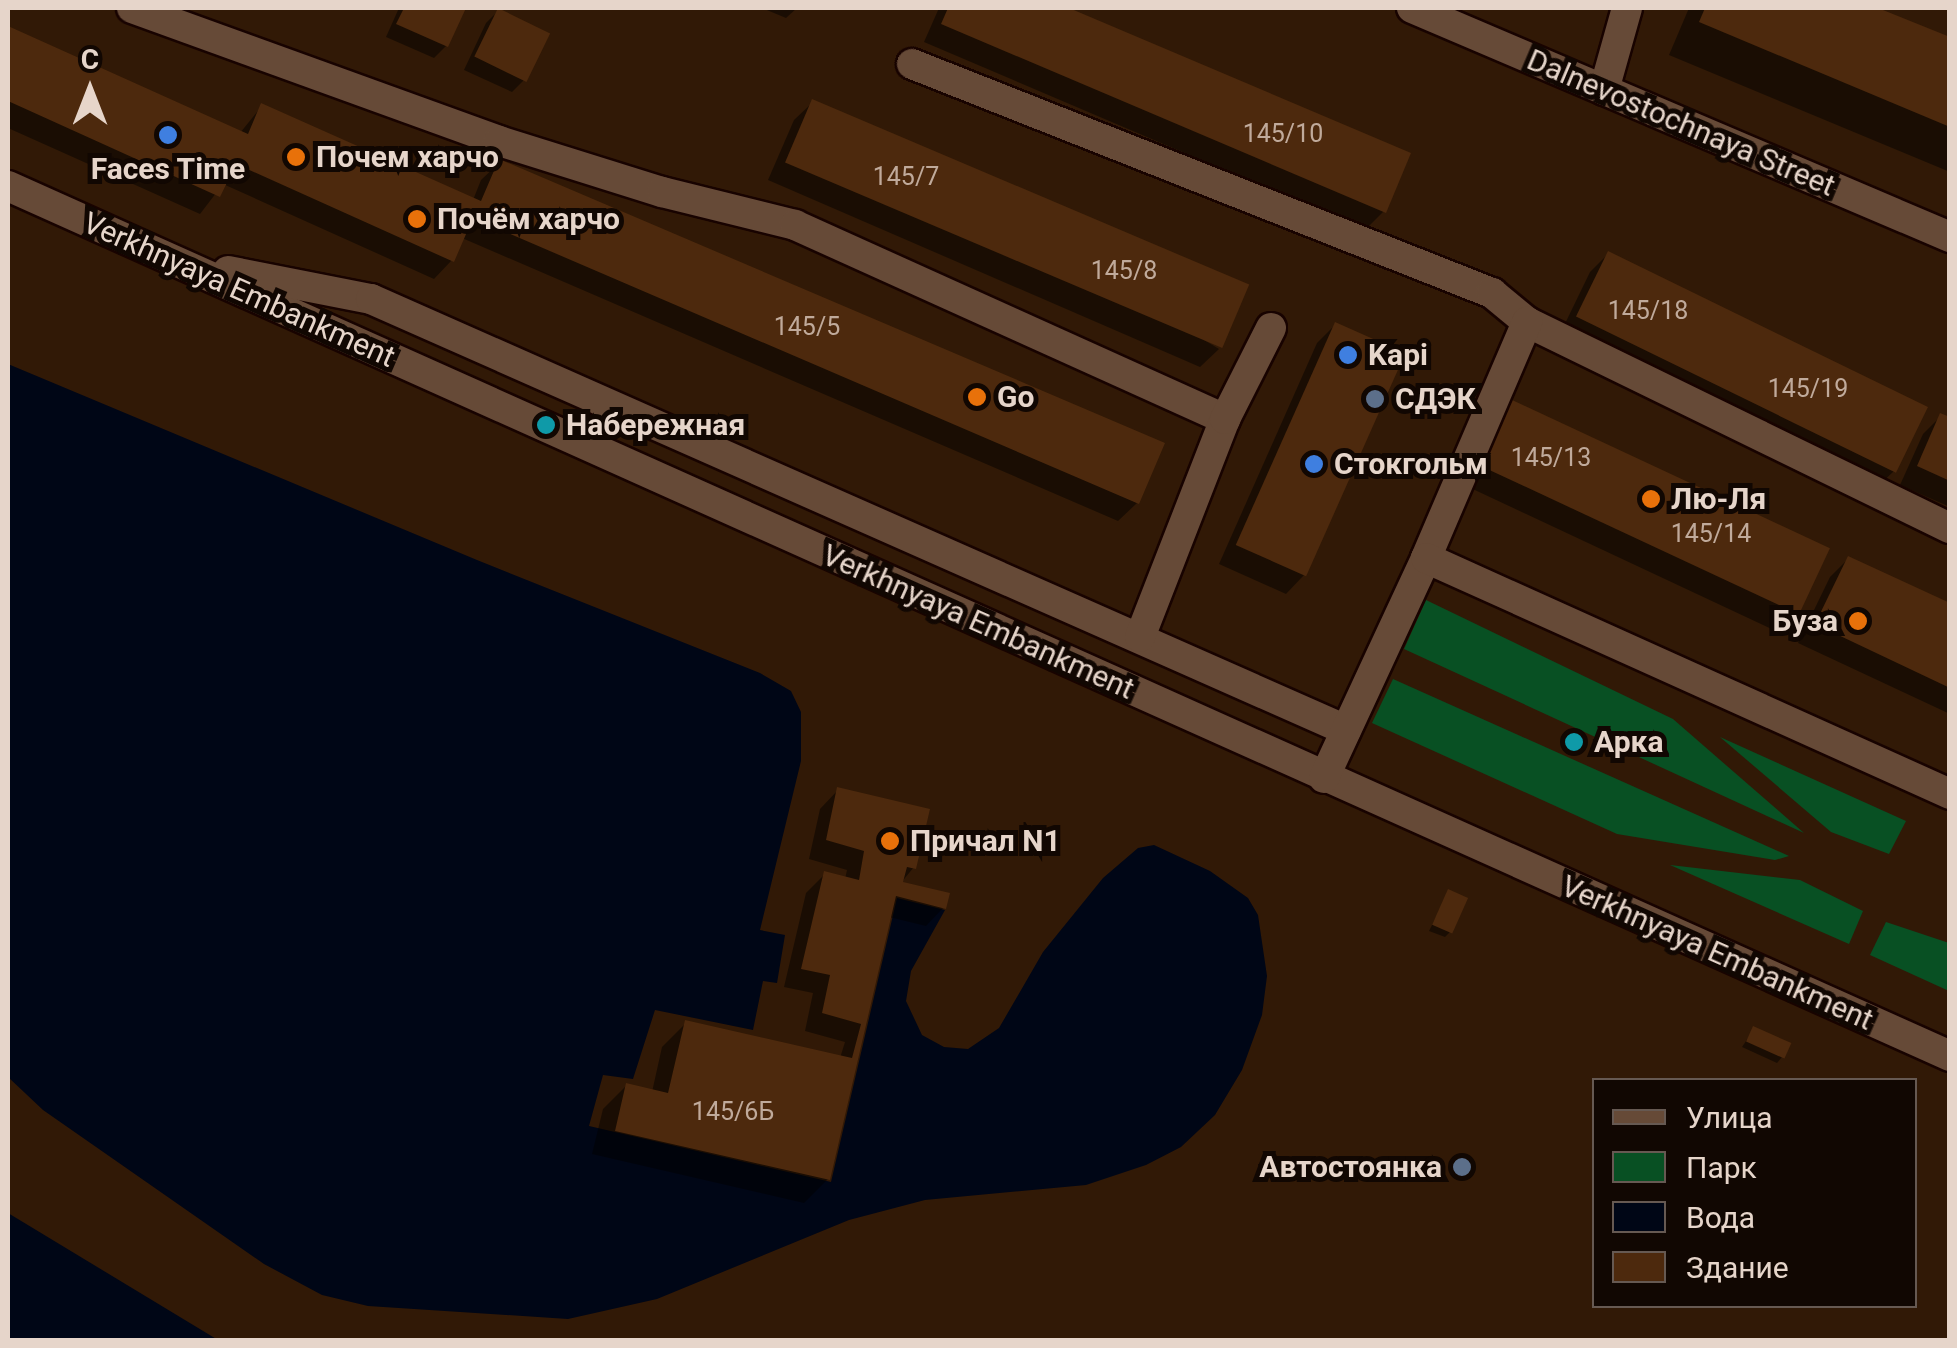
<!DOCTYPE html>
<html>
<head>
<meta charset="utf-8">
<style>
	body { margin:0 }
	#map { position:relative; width:1957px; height:1348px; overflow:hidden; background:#311906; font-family:Roboto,sans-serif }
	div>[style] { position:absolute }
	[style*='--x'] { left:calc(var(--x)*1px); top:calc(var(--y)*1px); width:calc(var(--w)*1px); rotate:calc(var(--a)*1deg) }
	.green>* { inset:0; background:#085023 }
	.water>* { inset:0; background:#000616 }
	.shadow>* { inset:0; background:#0007 }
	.building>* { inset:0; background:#4d290d; transform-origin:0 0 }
	.roads { filter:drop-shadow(2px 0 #180300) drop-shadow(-2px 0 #180300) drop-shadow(0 2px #180300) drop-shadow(0 -2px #180300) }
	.minor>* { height:30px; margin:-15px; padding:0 15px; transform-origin:15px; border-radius:15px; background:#664a37 }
	.dots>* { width:28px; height:28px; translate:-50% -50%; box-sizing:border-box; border:5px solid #110702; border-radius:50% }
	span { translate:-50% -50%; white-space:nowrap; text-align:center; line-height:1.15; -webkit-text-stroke:10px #110702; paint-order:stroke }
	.number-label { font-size:25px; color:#c0aa9b }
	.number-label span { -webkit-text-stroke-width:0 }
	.street-label { font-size:30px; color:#e6d5ca }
	.poi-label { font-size:30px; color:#e6d5ca; font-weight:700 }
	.left { translate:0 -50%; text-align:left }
	.right { translate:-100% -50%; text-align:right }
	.frame { position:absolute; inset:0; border:10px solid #e6d5ca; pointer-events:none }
	.legend { position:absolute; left:1592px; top:1078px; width:325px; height:230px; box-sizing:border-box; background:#110702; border:2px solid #665952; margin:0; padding:12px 18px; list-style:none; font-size:30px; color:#e6d5ca }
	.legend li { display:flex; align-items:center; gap:20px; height:50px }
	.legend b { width:50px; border:2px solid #665952 }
	.north { position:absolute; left:40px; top:40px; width:100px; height:100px; -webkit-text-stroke:8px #110702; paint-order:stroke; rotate:0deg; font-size:28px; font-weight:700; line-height:40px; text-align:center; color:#e6d5ca }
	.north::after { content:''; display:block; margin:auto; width:35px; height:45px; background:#e6d5ca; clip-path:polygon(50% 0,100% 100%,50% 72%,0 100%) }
</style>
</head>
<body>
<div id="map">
	<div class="green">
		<div style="clip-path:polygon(1426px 600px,1673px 719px,1804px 833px,1404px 649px)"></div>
		<div style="clip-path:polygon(1393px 679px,1789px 856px,1775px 860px,1617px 834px,1372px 723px)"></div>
		<div style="clip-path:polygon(1720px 737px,1906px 821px,1889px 854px,1831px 832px)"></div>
		<div style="clip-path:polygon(1670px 865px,1800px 880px,1863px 911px,1849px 944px)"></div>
		<div style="clip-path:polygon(1886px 922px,1949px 943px,1949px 991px,1870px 955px)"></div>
	</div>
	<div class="water">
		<div style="clip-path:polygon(8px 364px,477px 560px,760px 673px,791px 691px,801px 712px,801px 761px,760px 930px,785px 935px,777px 983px,763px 981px,753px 1030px,655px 1010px,633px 1079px,603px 1075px,589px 1126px,831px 1182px,897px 898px,945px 910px,911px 971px,906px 1001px,922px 1035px,944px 1047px,968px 1049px,999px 1028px,1043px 952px,1103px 878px,1138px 848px,1154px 845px,1210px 871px,1248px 898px,1258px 915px,1267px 976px,1262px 1015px,1242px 1070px,1215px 1115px,1181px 1147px,1146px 1165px,1086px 1185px,925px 1200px,849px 1220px,657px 1299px,568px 1319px,368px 1306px,322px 1295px,264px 1264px,43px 1110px,8px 1077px)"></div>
		<div style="clip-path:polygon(8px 1213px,218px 1340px,8px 1340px)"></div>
	</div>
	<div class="shadow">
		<div style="clip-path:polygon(399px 8px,463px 8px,446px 46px,434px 58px,386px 37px)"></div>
		<div style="clip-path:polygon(762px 8px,797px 8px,786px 18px)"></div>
		<div style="clip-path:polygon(939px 8px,1063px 8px,1408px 154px,1384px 211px,1365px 230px,924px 42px)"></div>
		<div style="clip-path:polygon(1689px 8px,1872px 8px,1950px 40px,1950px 172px,1669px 55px)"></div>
		<div style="clip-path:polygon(498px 11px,546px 34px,524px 80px,512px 92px,464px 70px,486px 23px)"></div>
		<div style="clip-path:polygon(8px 29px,240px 133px,262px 106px,473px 200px,481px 180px,500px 162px,1137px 503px,1118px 521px,462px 238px,452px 260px,434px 279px,223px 184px,200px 214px,8px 128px)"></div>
		<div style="clip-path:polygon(813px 102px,1219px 349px,1200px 367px,768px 180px,794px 120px)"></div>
		<div style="clip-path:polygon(1608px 254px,1925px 407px,1894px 471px,1875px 489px,1559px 336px,1590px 272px)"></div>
		<div style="clip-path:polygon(1335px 325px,1304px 575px,1286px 594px,1219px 564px,1317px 343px)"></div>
		<div style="clip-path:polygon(1941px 416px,1950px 420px,1950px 507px,1900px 485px,1923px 434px)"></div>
		<div style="clip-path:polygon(1493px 420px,1796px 614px,1778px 632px,1462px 484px)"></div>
		<div style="clip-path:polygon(1848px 559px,1950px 606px,1950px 714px,1798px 643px,1830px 577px)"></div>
		<div style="clip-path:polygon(838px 790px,914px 867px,900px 884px,944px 907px,926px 926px,889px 917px,828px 1179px,804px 1203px,592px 1154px,603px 1109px,627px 1085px,652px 1092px,662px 1047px,686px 1023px,840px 1058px,845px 1042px,805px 1031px,813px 993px,784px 987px,806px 893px,825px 874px,845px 879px,847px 870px,809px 859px,820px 809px)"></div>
		<div style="clip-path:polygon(1449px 892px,1450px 932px,1445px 937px,1429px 931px)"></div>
		<div style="clip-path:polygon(1754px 1029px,1782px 1057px,1777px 1063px,1742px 1047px)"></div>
	</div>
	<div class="building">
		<div style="clip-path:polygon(404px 8px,466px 8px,448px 47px,396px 24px)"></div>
		<div style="left:498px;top:8px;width:58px;height:54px;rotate:26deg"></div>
		<div style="clip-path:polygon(948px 8px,1069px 8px,1411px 153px,1386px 213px,941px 24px)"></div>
		<div style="clip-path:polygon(1705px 8px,1878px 8px,1950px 37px,1950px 127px,1699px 22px)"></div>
		<div style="clip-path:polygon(8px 26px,248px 134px,261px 103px,481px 201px,499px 159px,1165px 443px,1139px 504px,473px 218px,454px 262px,236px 164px,220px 197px,8px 101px)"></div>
		<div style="left:812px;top:99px;width:475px;height:69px;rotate:23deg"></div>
		<div style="left:1608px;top:251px;width:356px;height:73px;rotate:26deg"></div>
		<div style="left:1335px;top:322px;width:77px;height:244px;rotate:24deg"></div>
		<div style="left:1510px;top:399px;width:353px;height:73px;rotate:25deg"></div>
		<div style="clip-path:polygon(1940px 413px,1950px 417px,1950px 481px,1917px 466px)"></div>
		<div style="clip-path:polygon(1848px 556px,1950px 603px,1950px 688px,1815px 624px)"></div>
		<div style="clip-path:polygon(837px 787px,930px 809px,916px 869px,907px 867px,903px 882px,950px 893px,946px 909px,896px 896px,830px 1180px,615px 1131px,626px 1083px,668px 1093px,685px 1020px,852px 1058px,861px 1024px,822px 1013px,830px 975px,801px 969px,824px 871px,859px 880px,864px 851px,826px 840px)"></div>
		<div style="left:1448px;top:889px;width:22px;height:39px;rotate:24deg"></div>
		<div style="left:1753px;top:1026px;width:42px;height:17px;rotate:24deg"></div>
	</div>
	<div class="roads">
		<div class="minor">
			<div style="--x:132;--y:8;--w:390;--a:19.9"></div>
			<div style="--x:499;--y:141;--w:171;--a:17.4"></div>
			<div style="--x:662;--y:192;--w:137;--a:13.9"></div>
			<div style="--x:795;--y:225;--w:472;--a:24.3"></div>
			<div style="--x:1412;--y:8;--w:585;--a:23.06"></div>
			<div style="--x:912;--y:64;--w:624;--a:21.55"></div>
			<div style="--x:1492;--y:293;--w:45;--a:39.6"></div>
			<div style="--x:1527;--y:322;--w:470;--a:26"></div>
			<div style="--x:1604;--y:90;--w:85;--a:-74.3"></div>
			<div style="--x:8;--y:186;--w:2128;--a:24.13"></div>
			<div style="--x:228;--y:271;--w:146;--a:11.1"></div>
			<div style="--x:371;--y:299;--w:1066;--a:23.85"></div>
			<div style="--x:1426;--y:558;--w:257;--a:-66.8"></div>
			<div style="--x:1140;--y:637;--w:234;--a:-68.7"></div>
			<div style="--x:1225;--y:419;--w:102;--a:-63.2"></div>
			<div style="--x:1324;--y:778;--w:242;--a:-65.1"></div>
			<div style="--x:1426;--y:558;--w:575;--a:24.25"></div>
		</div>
	</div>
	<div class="dots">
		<div style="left:168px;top:135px;background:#3f7fe0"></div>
		<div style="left:296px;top:157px;background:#e8710a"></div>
		<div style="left:417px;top:219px;background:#e8710a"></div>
		<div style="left:1348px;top:355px;background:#3f7fe0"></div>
		<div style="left:977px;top:397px;background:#e8710a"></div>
		<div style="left:1375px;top:399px;background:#5c6f8a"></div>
		<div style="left:546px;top:425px;background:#0f9aa8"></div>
		<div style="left:1314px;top:464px;background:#3f7fe0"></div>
		<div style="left:1651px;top:499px;background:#e8710a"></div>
		<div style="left:1858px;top:621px;background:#e8710a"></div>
		<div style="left:1574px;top:742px;background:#0f9aa8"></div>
		<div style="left:890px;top:841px;background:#e8710a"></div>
		<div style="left:1462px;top:1167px;background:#5c6f8a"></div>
	</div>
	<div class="number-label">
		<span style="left:1283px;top:134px">145/10</span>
		<span style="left:906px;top:177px">145/7</span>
		<span style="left:1124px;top:271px">145/8</span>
		<span style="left:1648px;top:311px">145/18</span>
		<span style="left:807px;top:327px">145/5</span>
		<span style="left:1808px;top:389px">145/19</span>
		<span style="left:1551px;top:458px">145/13</span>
		<span style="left:1711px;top:534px">145/14</span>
		<span style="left:733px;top:1112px">145/6Б</span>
	</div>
	<div class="street-label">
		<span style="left:1681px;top:123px;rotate:23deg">Dalnevostochnaya Street</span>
		<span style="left:239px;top:290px;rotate:24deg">Verkhnyaya Embankment</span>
		<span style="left:978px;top:622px;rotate:24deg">Verkhnyaya Embankment</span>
		<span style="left:1717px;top:953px;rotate:24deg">Verkhnyaya Embankment</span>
	</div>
	<div class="poi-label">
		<span class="left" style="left:316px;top:157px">Почем харчо</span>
		<span style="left:168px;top:169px">Faces Time</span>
		<span class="left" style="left:437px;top:219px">Почём харчо</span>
		<span class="left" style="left:1368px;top:355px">Kapi</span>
		<span class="left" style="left:997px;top:397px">Go</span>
		<span class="left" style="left:1395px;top:399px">СДЭК</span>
		<span class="left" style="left:566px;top:425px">Набережная</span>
		<span class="left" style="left:1334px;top:464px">Стокгольм</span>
		<span class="left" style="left:1671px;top:499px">Лю-Ля</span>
		<span class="right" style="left:1838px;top:621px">Буза</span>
		<span class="left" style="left:1594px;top:742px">Арка</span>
		<span class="left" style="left:910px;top:841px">Причал N1</span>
		<span class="right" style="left:1442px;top:1167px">Автостоянка</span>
	</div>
	<div class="frame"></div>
	<ul class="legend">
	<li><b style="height:12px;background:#664a37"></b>Улица</li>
	<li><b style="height:28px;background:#085023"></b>Парк</li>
	<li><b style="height:28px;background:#000616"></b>Вода</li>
	<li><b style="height:28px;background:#4d290d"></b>Здание</li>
	</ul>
	<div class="north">С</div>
</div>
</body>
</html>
